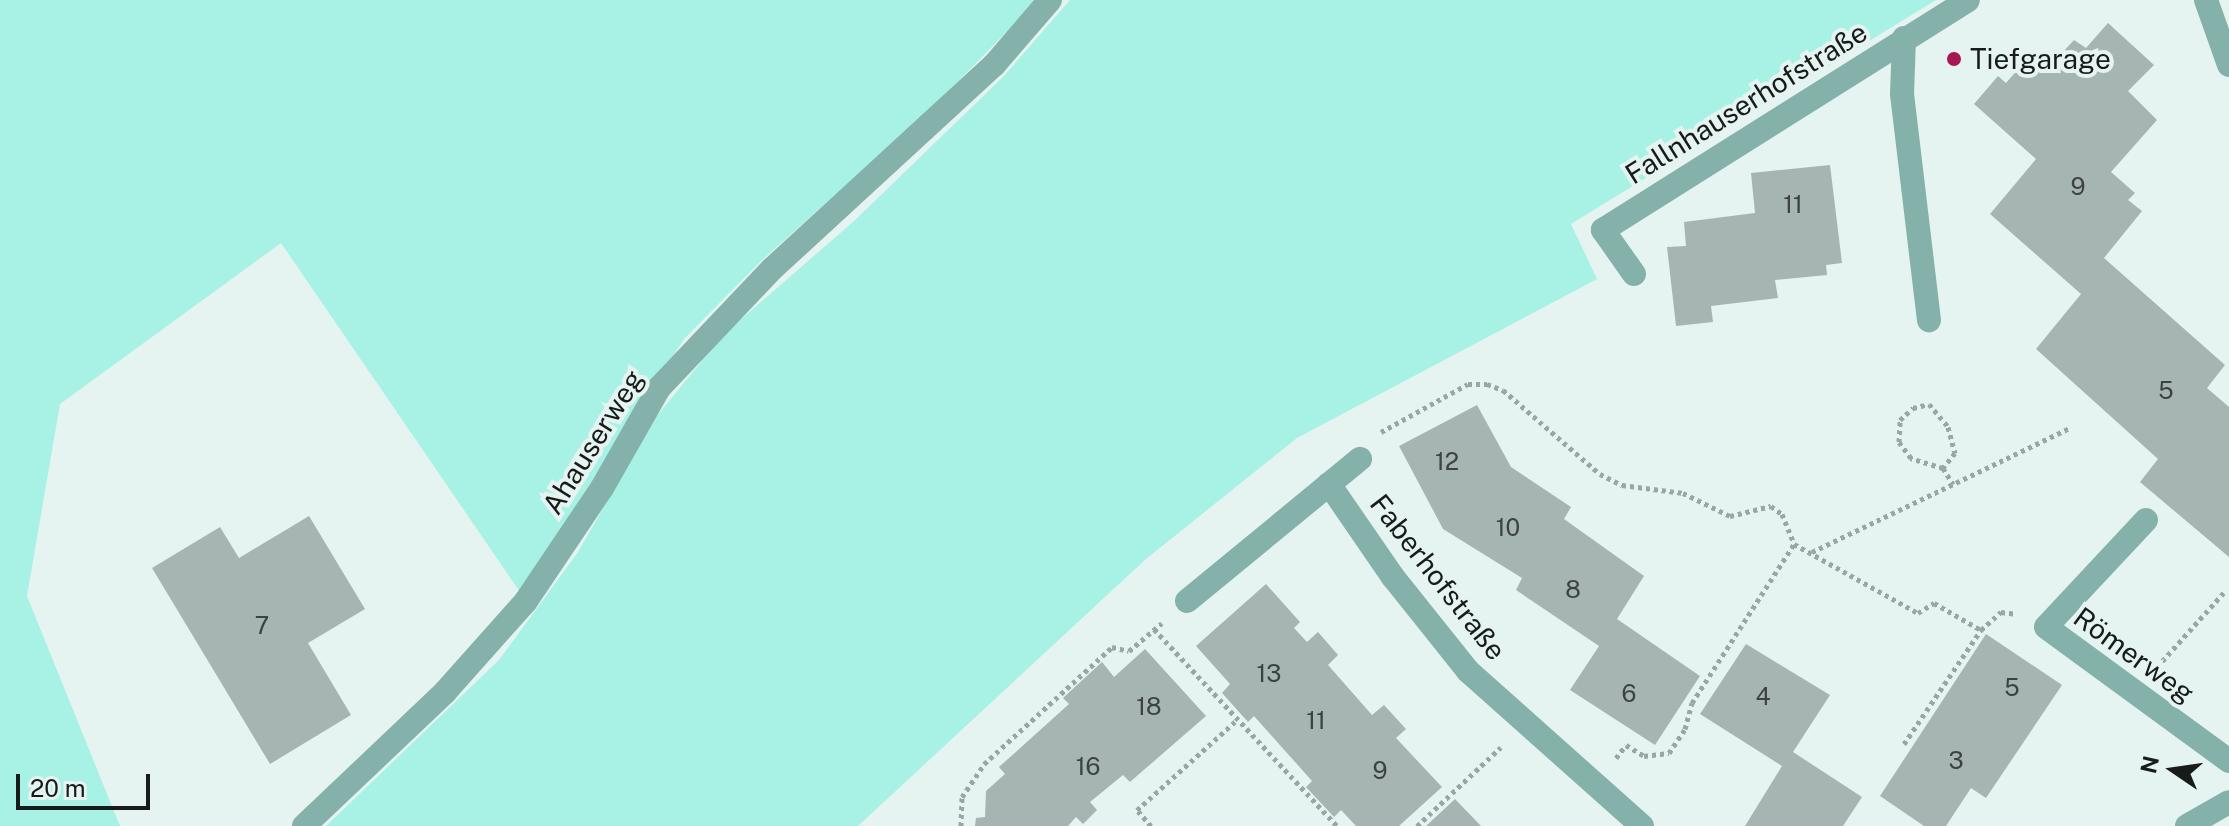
<!DOCTYPE html>
<html>
<head>
<meta charset="utf-8">
<style>
	body { margin:0 }
	#map { position:relative; width:2229px; height:826px; overflow:hidden; background:#e6f4f1; font-family:"Public Sans",sans-serif }
	div>[style] { position:absolute }
	[style*='--x'] { left:calc(var(--x)*1px); top:calc(var(--y)*1px); width:calc(var(--w)*1px); rotate:calc(var(--a)*1deg) }
	.green>* { inset:0; background:#a7f2e5 }
	.building>* { inset:0; background:#a7b5b2 }
	.path>* { height:5px; margin-top:-2.5px; transform-origin:0; background:repeating-linear-gradient(90deg,#9ba6a4 0 4px,transparent 0 8px) }
	.minor>* { height:24px; margin:-12px; padding:0 12px; transform-origin:12px; border-radius:12px; background:#84b1a9 }
	.dots>* { width:22px; height:22px; translate:-50% -50%; box-sizing:border-box; border:4px solid #e6f4f1; border-radius:50% }
	span { translate:-50% -50%; white-space:nowrap; text-align:center; line-height:1.15; -webkit-text-stroke:8px #e6f4f1; paint-order:stroke }
	.number-label { font-size:24px; color:#3b4241 }
	.number-label span { -webkit-text-stroke-width:0 }
	.poi-label { font-size:28px; color:#171c1b }
	.left { translate:0 -50%; text-align:left }
	.street-label { font-size:28px; color:#171c1b }
	.north { position:absolute; left:2133px; top:730px; width:80px; height:80px; -webkit-text-stroke:6px #e6f4f1; paint-order:stroke; rotate:283deg; font-size:22px; font-weight:700; line-height:32px; text-align:center; color:#171c1b }
	.north::after { content:''; display:block; margin:auto; width:28px; height:36px; background:#171c1b; clip-path:polygon(50% 0,100% 100%,50% 72%,0 100%) }
	.scale { position:absolute; left:16px; top:774px; width:134px; height:36px; box-sizing:border-box; border:4px solid #171c1b; border-top:0; padding-left:10px; font-size:24px; line-height:28px; white-space:nowrap; color:#171c1b; -webkit-text-stroke:6px #e6f4f1; paint-order:stroke }
</style>
</head>
<body>
<div id="map">
	<div class="green">
		<div style="clip-path:polygon(0 0,1038px 0,929px 111px,761px 261px,684px 339px,520px 592px,281px 243px,60px 404px,27px 596px,120px 826px,0 826px)"></div>
		<div style="clip-path:polygon(1070px 0,1936px 0,1571px 224px,1597px 279px,1297px 438px,1146px 559px,858px 826px,326px 826px,499px 660px,578px 552px,655px 418px,724px 334px,853px 222px,1003px 77px)"></div>
	</div>
	<div class="building">
		<div style="clip-path:polygon(2108px 23px,2154px 65px,2128px 91px,2157px 120px,2111px 172px,2135px 193px,2128px 200px,2142px 211px,2104px 258px,2225px 365px,2207px 388px,2229px 407px,2229px 557px,2140px 482px,2158px 459px,2036px 349px,2081px 294px,1990px 214px,2036px 159px,1974px 104px,1998px 76px,2006px 83px,2031px 54px,2048px 68px,2074px 40px,2086px 48px)"></div>
		<div style="clip-path:polygon(1830px 165px,1842px 263px,1826px 265px,1827px 275px,1775px 280px,1778px 298px,1711px 306px,1713px 322px,1676px 326px,1667px 247px,1686px 246px,1684px 222px,1755px 213px,1751px 173px)"></div>
		<div style="clip-path:polygon(1477px 405px,1511px 467px,1571px 507px,1564px 519px,1644px 576px,1617px 619px,1700px 676px,1655px 745px,1570px 690px,1599px 646px,1516px 590px,1522px 578px,1443px 529px,1399px 446px)"></div>
		<div style="clip-path:polygon(309px 516px,365px 609px,308px 643px,351px 715px,270px 764px,152px 568px,220px 527px,239px 558px)"></div>
		<div style="clip-path:polygon(1266px 584px,1300px 622px,1294px 628px,1307px 642px,1318px 632px,1338px 655px,1328px 665px,1372px 715px,1384px 705px,1406px 729px,1396px 738px,1442px 787px,1399px 826px,1356px 826px,1341px 810px,1334px 817px,1306px 787px,1312px 781px,1254px 716px,1248px 722px,1222px 693px,1230px 684px,1196px 646px)"></div>
		<div style="clip-path:polygon(1986px 634px,2062px 685px,1986px 798px,1971px 788px,1946px 826px,1924px 826px,1880px 796px)"></div>
		<div style="clip-path:polygon(1746px 644px,1830px 695px,1793px 752px,1862px 797px,1843px 826px,1745px 826px,1782px 766px,1700px 714px)"></div>
		<div style="clip-path:polygon(1145px 649px,1206px 716px,1130px 782px,1123px 775px,1090px 802px,1097px 810px,1083px 824px,1076px 817px,1068px 826px,975px 826px,976px 818px,985px 817px,986px 791px,1005px 774px,999px 767px,1069px 704px,1063px 698px,1102px 662px,1114px 677px)"></div>
		<div style="clip-path:polygon(1455px 799px,1481px 826px,1426px 826px)"></div>
	</div>
	<div class="path">
		<div style="--x:1381;--y:432;--w:99;--a:-28.9"></div>
		<div style="--x:1468;--y:384;--w:19;--a:0"></div>
		<div style="--x:1487;--y:384;--w:17;--a:21"></div>
		<div style="--x:1503;--y:390;--w:128;--a:40.9"></div>
		<div style="--x:1600;--y:474;--w:25;--a:27"></div>
		<div style="--x:1622;--y:485;--w:62;--a:7.5"></div>
		<div style="--x:1683;--y:493;--w:52;--a:26.1"></div>
		<div style="--x:1730;--y:516;--w:42;--a:-13.7"></div>
		<div style="--x:1771;--y:506;--w:14;--a:36"></div>
		<div style="--x:1782;--y:514;--w:32;--a:68"></div>
		<div style="--x:1794;--y:544;--w:142;--a:29.1"></div>
		<div style="--x:1918;--y:613;--w:19;--a:-32"></div>
		<div style="--x:1934;--y:603;--w:54;--a:29.9"></div>
		<div style="--x:1943;--y:468;--w:34;--a:-163"></div>
		<div style="--x:1911;--y:458;--w:20;--a:-127"></div>
		<div style="--x:1899;--y:442;--w:22;--a:-87"></div>
		<div style="--x:1900;--y:420;--w:18;--a:-43"></div>
		<div style="--x:1913;--y:408;--w:16;--a:-14"></div>
		<div style="--x:1929;--y:404;--w:30;--a:50"></div>
		<div style="--x:1948;--y:427;--w:27;--a:75"></div>
		<div style="--x:1955;--y:453;--w:19;--a:129"></div>
		<div style="--x:1943;--y:468;--w:19;--a:58"></div>
		<div style="--x:1812;--y:552;--w:286;--a:-25.7"></div>
		<div style="--x:1154;--y:629;--w:269;--a:47.1"></div>
		<div style="--x:2157;--y:667;--w:103;--a:-48.1"></div>
		<div style="--x:1904;--y:744;--w:138;--a:-56"></div>
		<div style="--x:1981;--y:630;--w:27;--a:-42"></div>
		<div style="--x:2001;--y:612;--w:16;--a:7"></div>
		<div style="--x:1616;--y:758;--w:16;--a:-52"></div>
		<div style="--x:1626;--y:745;--w:21;--a:31"></div>
		<div style="--x:1644;--y:756;--w:25;--a:-7"></div>
		<div style="--x:1669;--y:753;--w:29;--a:-56"></div>
		<div style="--x:1685;--y:729;--w:27;--a:-75"></div>
		<div style="--x:1692;--y:703;--w:189;--a:-57.3"></div>
		<div style="--x:961;--y:826;--w:29;--a:-88"></div>
		<div style="--x:962;--y:797;--w:40;--a:-56"></div>
		<div style="--x:984;--y:764;--w:173;--a:-42.4"></div>
		<div style="--x:1112;--y:647;--w:17;--a:13"></div>
		<div style="--x:1129;--y:651;--w:43;--a:-40.3"></div>
		<div style="--x:1151;--y:826;--w:21;--a:-131"></div>
		<div style="--x:1137;--y:810;--w:133;--a:-42"></div>
		<div style="--x:1417;--y:826;--w:115;--a:-43.2"></div>
	</div>
	<div class="minor">
		<div style="--x:2206;--y:0;--w:69;--a:70.5"></div>
		<div style="--x:1904;--y:38;--w:56;--a:92"></div>
		<div style="--x:1902;--y:94;--w:228;--a:83.2"></div>
		<div style="--x:1634;--y:274;--w:54;--a:-125.2"></div>
		<div style="--x:1603;--y:230;--w:431;--a:-32.2"></div>
		<div style="--x:1329;--y:484;--w:113;--a:55.5"></div>
		<div style="--x:1393;--y:577;--w:120;--a:51.4"></div>
		<div style="--x:1468;--y:671;--w:233;--a:41.7"></div>
		<div style="--x:2146;--y:520;--w:146;--a:133.1"></div>
		<div style="--x:2046;--y:627;--w:227;--a:36.2"></div>
		<div style="--x:1187;--y:601;--w:224;--a:-39.4"></div>
		<div style="--x:304;--y:826;--w:195;--a:-43.5"></div>
		<div style="--x:445;--y:692;--w:122;--a:-48.3"></div>
		<div style="--x:526;--y:601;--w:136;--a:-56.1"></div>
		<div style="--x:602;--y:488;--w:115;--a:-60.3"></div>
		<div style="--x:659;--y:388;--w:164;--a:-46.5"></div>
		<div style="--x:772;--y:269;--w:301;--a:-42.6"></div>
		<div style="--x:994;--y:65;--w:86;--a:-49.3"></div>
		<div style="--x:2187;--y:826;--w:48;--a:-29.7"></div>
	</div>
	<div class="dots">
		<div style="left:1954px;top:59px;background:#a71754"></div>
	</div>
	<div class="number-label">
		<span style="left:2078px;top:187px">9</span>
		<span style="left:1793px;top:205px">11</span>
		<span style="left:2166px;top:391px">5</span>
		<span style="left:1447px;top:462px">12</span>
		<span style="left:1508px;top:528px">10</span>
		<span style="left:1573px;top:590px">8</span>
		<span style="left:262px;top:626px">7</span>
		<span style="left:1269px;top:674px">13</span>
		<span style="left:2012px;top:688px">5</span>
		<span style="left:1629px;top:694px">6</span>
		<span style="left:1763px;top:697px">4</span>
		<span style="left:1149px;top:707px">18</span>
		<span style="left:1316px;top:721px">11</span>
		<span style="left:1956px;top:761px">3</span>
		<span style="left:1088px;top:767px">16</span>
		<span style="left:1380px;top:771px">9</span>
	</div>
	<div class="poi-label">
		<span class="left" style="left:1970px;top:59px">Tiefgarage</span>
	</div>
	<div class="street-label">
		<span style="left:1746px;top:103px;rotate:-32deg">Fallnhauserhofstraße</span>
		<span style="left:593px;top:442px;rotate:-58deg">Ahauserweg</span>
		<span style="left:1438px;top:577px;rotate:52deg">Faberhofstraße</span>
		<span style="left:2134px;top:655px;rotate:36deg">Römerweg</span>
	</div>
	<div class="north">N</div>
	<div class="scale">20 m</div>
</div>
</body>
</html>
